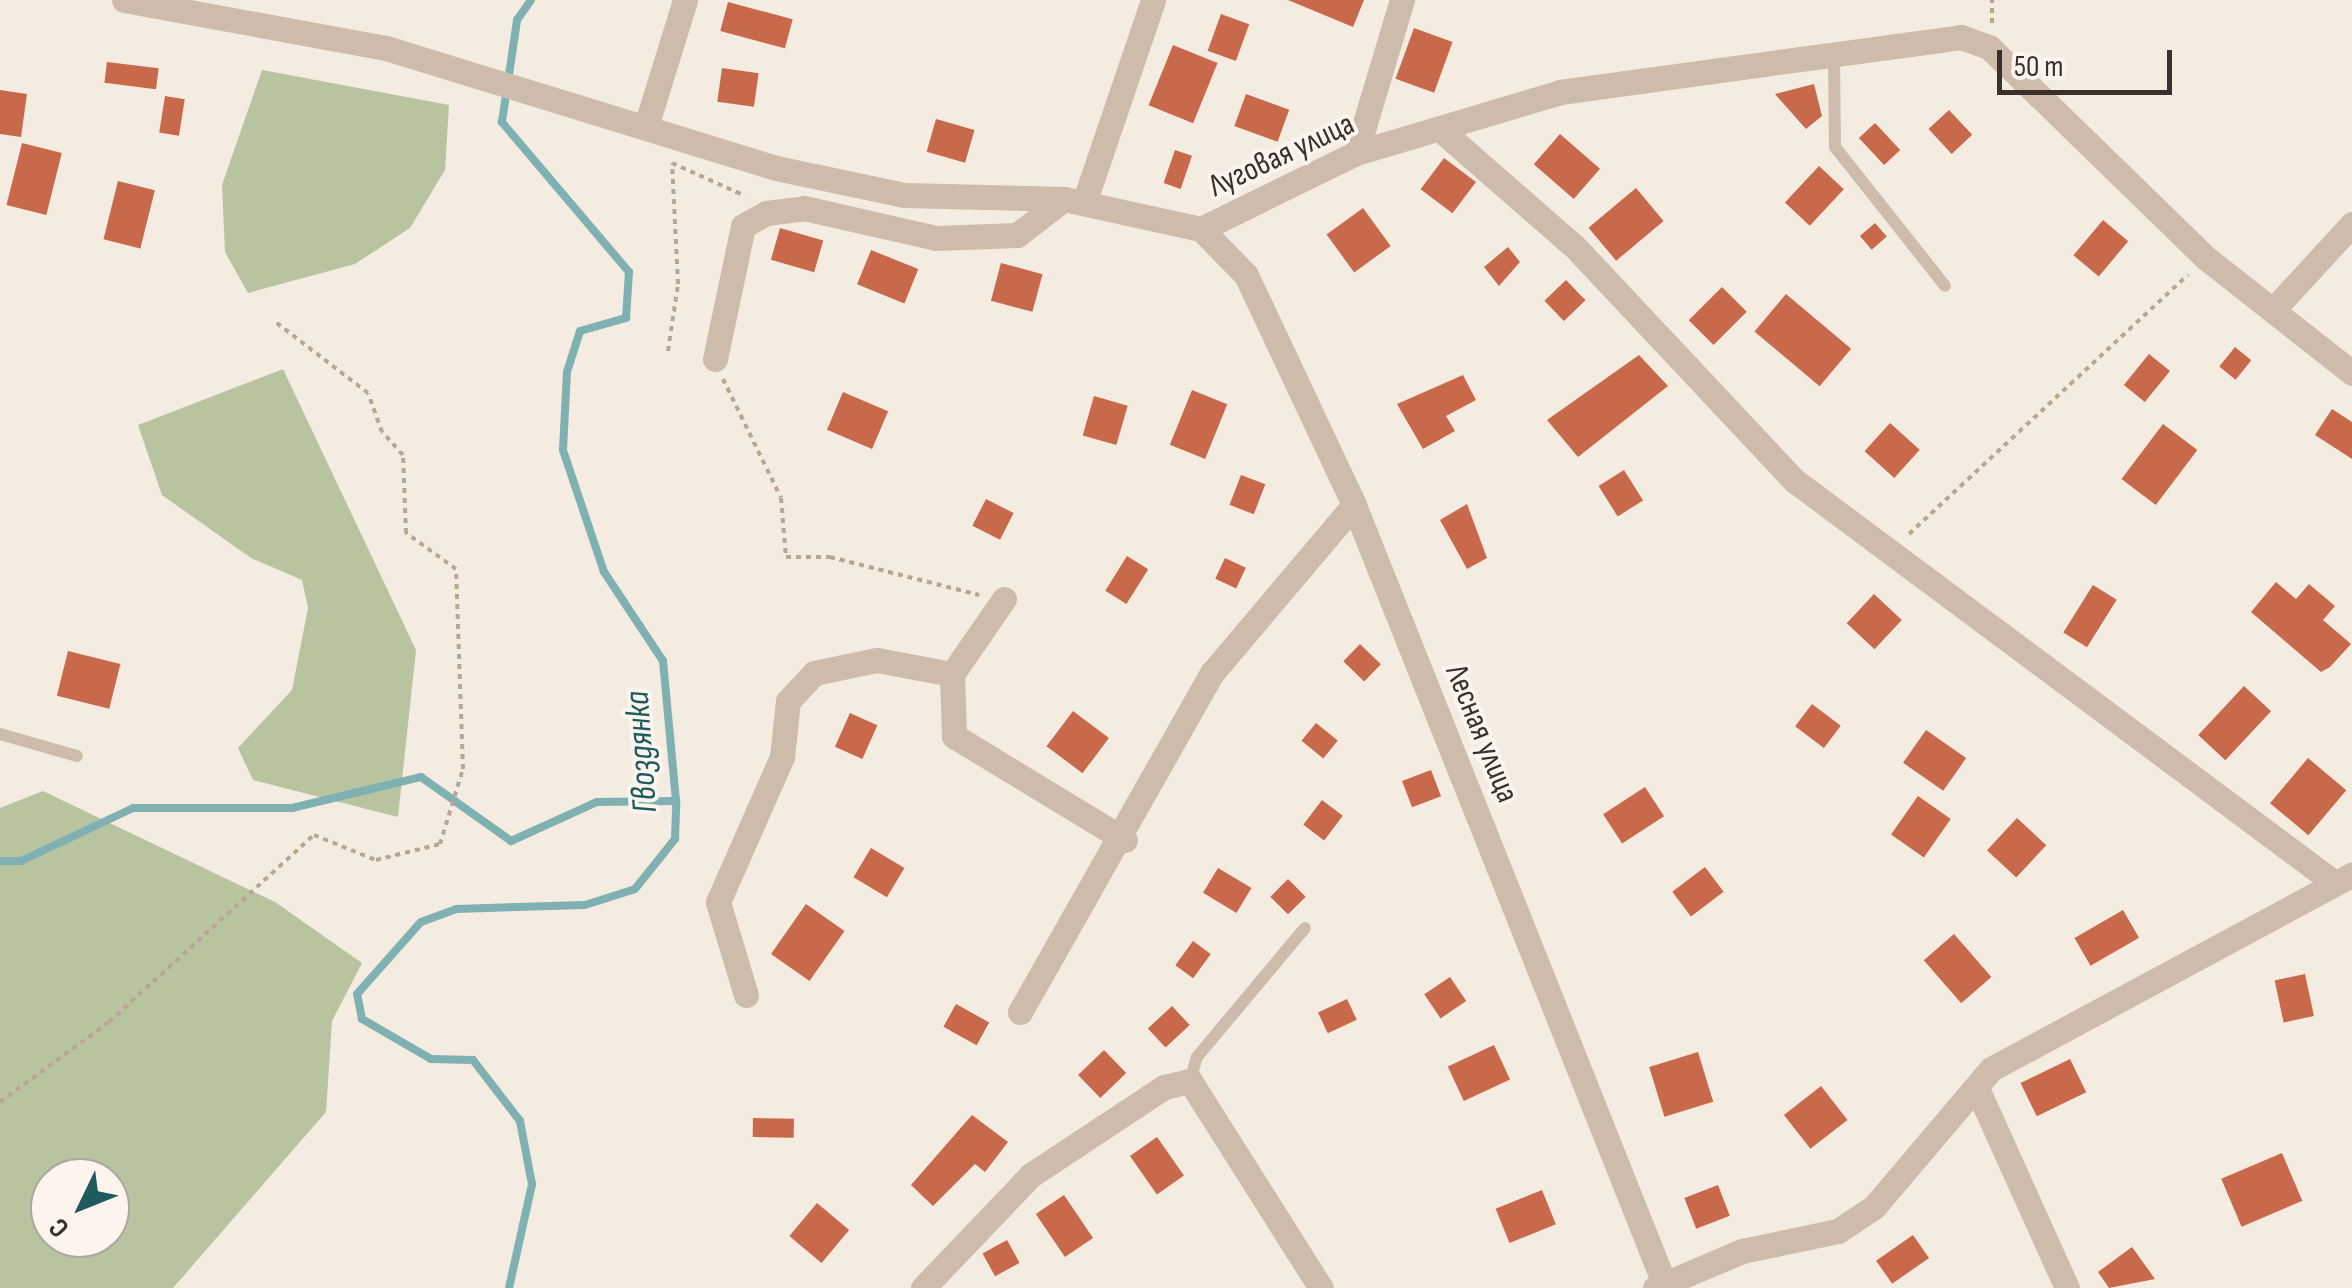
<!DOCTYPE html>
<html>
<head>
<meta charset="utf-8">
<style>
	body { margin:0 }
	#map { position:relative; width:2352px; height:1288px; overflow:hidden; background:#f4ebe1; font-family:"Sofia Sans Condensed",sans-serif }
	div>[style] { position:absolute }
	[style*='--x'] { left:calc(var(--x)*1px); top:calc(var(--y)*1px); width:calc(var(--w)*1px); rotate:calc(var(--a)*1deg) }
	.green>* { inset:0; background:#b8c4a0 }
	.stream>* { height:8px; margin:-4px; padding:0 4px; transform-origin:4px; border-radius:4px; background:#7fb0b2 }
	.building>* { inset:0; background:#c8694b; transform-origin:0 0 }
	.path>* { height:4px; margin-top:-2px; transform-origin:0; background:repeating-linear-gradient(90deg,#b9a596 0 5px,transparent 0 10px) }
	.lane>* { height:12px; margin:-6px; padding:0 6px; transform-origin:6px; border-radius:6px; background:#cdbbac }
	.street>* { height:25px; margin:-12.5px; padding:0 12.5px; transform-origin:12.5px; border-radius:12.5px; background:#cdbbac }
	span { translate:-50% -50%; white-space:nowrap; text-align:center; line-height:1.15; -webkit-text-stroke:8px #fbf5ee; paint-order:stroke }
	.street-label { font-size:32px; color:#3b302b }
	.water-label { font-size:35px; color:#1f5a5e; font-style:italic }
	.north { position:absolute; left:30px; top:1158px; width:100px; height:100px; box-sizing:border-box; background:#fbf5ee; border:2px solid #aea6a0; border-radius:50%; rotate:227deg; font-size:28px; font-weight:700; line-height:40px; text-align:center; color:#3b302b }
	.north::after { content:''; display:block; margin:auto; width:35px; height:45px; background:#1f5a5e; clip-path:polygon(50% 0,100% 100%,50% 72%,0 100%) }
	.scale { position:absolute; left:1997px; top:50px; width:175px; height:45px; box-sizing:border-box; border:5px solid #3b302b; border-top:0; padding-left:12px; font-size:30px; line-height:35px; white-space:nowrap; color:#3b302b; -webkit-text-stroke:8px #fbf5ee; paint-order:stroke }
</style>
</head>
<body>
<div id="map">
	<div class="green">
		<div style="clip-path:polygon(262px 70px,449px 105px,445px 170px,410px 228px,355px 264px,248px 293px,225px 252px,222px 185px)"></div>
		<div style="clip-path:polygon(283px 369px,416px 650px,398px 817px,253px 780px,238px 748px,292px 690px,308px 608px,302px 580px,251px 558px,162px 495px,138px 425px)"></div>
		<div style="clip-path:polygon(evenodd,43px 791px,275px 902px,362px 963px,332px 1021px,326px 1112px,173px 1288px,0 1288px,0 808px,43px 791px,50px 1178px,110px 1178px,110px 1238px,50px 1238px,50px 1178px)"></div>
	</div>
	<div class="stream">
		<div style="--x:0;--y:861;--w:21;--a:0"></div>
		<div style="--x:21;--y:861;--w:124;--a:-25.3"></div>
		<div style="--x:133;--y:808;--w:159;--a:0"></div>
		<div style="--x:292;--y:808;--w:133;--a:-13.5"></div>
		<div style="--x:421;--y:777;--w:110;--a:35.4"></div>
		<div style="--x:511;--y:841;--w:94;--a:-24.4"></div>
		<div style="--x:597;--y:802;--w:79;--a:-0.7"></div>
		<div style="--x:509;--y:1288;--w:107;--a:-77.5"></div>
		<div style="--x:532;--y:1184;--w:64;--a:-100.8"></div>
		<div style="--x:520;--y:1121;--w:77;--a:-127.6"></div>
		<div style="--x:473;--y:1060;--w:42;--a:-178.6"></div>
		<div style="--x:431;--y:1059;--w:80;--a:-149.9"></div>
		<div style="--x:362;--y:1019;--w:25;--a:-101"></div>
		<div style="--x:357;--y:994;--w:96;--a:-48.4"></div>
		<div style="--x:421;--y:922;--w:37;--a:-20"></div>
		<div style="--x:456;--y:909;--w:129;--a:-1.8"></div>
		<div style="--x:585;--y:905;--w:52;--a:-17.7"></div>
		<div style="--x:635;--y:889;--w:64;--a:-51.3"></div>
		<div style="--x:675;--y:839;--w:38;--a:-88"></div>
		<div style="--x:676;--y:801;--w:141;--a:-95.3"></div>
		<div style="--x:663;--y:661;--w:107;--a:-123.5"></div>
		<div style="--x:604;--y:572;--w:129;--a:-108.6"></div>
		<div style="--x:563;--y:450;--w:78;--a:-87.1"></div>
		<div style="--x:567;--y:372;--w:43;--a:-72.4"></div>
		<div style="--x:580;--y:331;--w:48;--a:-15.8"></div>
		<div style="--x:626;--y:318;--w:46;--a:-86.3"></div>
		<div style="--x:629;--y:272;--w:197;--a:-130.3"></div>
		<div style="--x:502;--y:122;--w:103;--a:-81.6"></div>
		<div style="--x:517;--y:20;--w:24;--a:-55"></div>
	</div>
	<div class="building">
		<div style="clip-path:polygon(1288px 0,1364px 0,1353px 27px)"></div>
		<div style="left:728px;top:2px;width:67px;height:30px;rotate:15deg"></div>
		<div style="left:1221px;top:14px;width:30px;height:39px;rotate:20deg"></div>
		<div style="left:1414px;top:28px;width:41px;height:54px;rotate:20deg"></div>
		<div style="left:1173px;top:45px;width:48px;height:65px;rotate:22deg"></div>
		<div style="left:107px;top:62px;width:52px;height:21px;rotate:7deg"></div>
		<div style="left:722px;top:68px;width:37px;height:34px;rotate:8deg"></div>
		<div style="clip-path:polygon(1814px 84px,1822px 116px,1806px 129px,1775px 94px)"></div>
		<div style="clip-path:polygon(0 90px,27px 94px,21px 137px,0 134px)"></div>
		<div style="left:1246px;top:94px;width:46px;height:34px;rotate:20deg"></div>
		<div style="left:165px;top:96px;width:20px;height:37px;rotate:9deg"></div>
		<div style="left:1949px;top:110px;width:34px;height:28px;rotate:47deg"></div>
		<div style="left:936px;top:119px;width:40px;height:34px;rotate:16deg"></div>
		<div style="left:1875px;top:123px;width:37px;height:22px;rotate:47deg"></div>
		<div style="left:1560px;top:134px;width:53px;height:40px;rotate:41deg"></div>
		<div style="left:22px;top:143px;width:41px;height:64px;rotate:14deg"></div>
		<div style="left:1175px;top:150px;width:18px;height:35px;rotate:19deg"></div>
		<div style="left:1444px;top:158px;width:40px;height:39px;rotate:37deg"></div>
		<div style="left:1819px;top:166px;width:34px;height:50px;rotate:43deg"></div>
		<div style="left:118px;top:181px;width:38px;height:60px;rotate:14deg"></div>
		<div style="left:1636px;top:188px;width:43px;height:62px;rotate:50deg"></div>
		<div style="left:1363px;top:208px;width:47px;height:45px;rotate:54deg"></div>
		<div style="left:2103px;top:220px;width:33px;height:46px;rotate:40deg"></div>
		<div style="left:1875px;top:223px;width:18px;height:20px;rotate:49deg"></div>
		<div style="left:780px;top:228px;width:45px;height:33px;rotate:16deg"></div>
		<div style="clip-path:polygon(1508px 247px,1520px 262px,1499px 286px,1484px 267px)"></div>
		<div style="left:871px;top:250px;width:51px;height:37px;rotate:22deg"></div>
		<div style="left:1001px;top:263px;width:43px;height:39px;rotate:15deg"></div>
		<div style="left:1566px;top:280px;width:28px;height:30px;rotate:46deg"></div>
		<div style="left:1722px;top:287px;width:35px;height:47px;rotate:45deg"></div>
		<div style="left:1786px;top:294px;width:85px;height:49px;rotate:40deg"></div>
		<div style="left:2235px;top:347px;width:21px;height:25px;rotate:39deg"></div>
		<div style="left:2149px;top:354px;width:27px;height:40px;rotate:39deg"></div>
		<div style="clip-path:polygon(1639px 355px,1668px 386px,1578px 457px,1547px 420px)"></div>
		<div style="clip-path:polygon(1463px 375px,1476px 400px,1446px 416px,1455px 431px,1423px 449px,1397px 404px)"></div>
		<div style="left:1192px;top:390px;width:38px;height:59px;rotate:22deg"></div>
		<div style="left:843px;top:392px;width:49px;height:41px;rotate:23deg"></div>
		<div style="left:1094px;top:396px;width:35px;height:41px;rotate:16deg"></div>
		<div style="clip-path:polygon(2332px 409px,2352px 422px,2352px 459px,2315px 435px)"></div>
		<div style="left:1890px;top:423px;width:40px;height:38px;rotate:42deg"></div>
		<div style="left:2163px;top:424px;width:43px;height:69px;rotate:37deg"></div>
		<div style="left:1624px;top:470px;width:36px;height:30px;rotate:58deg"></div>
		<div style="left:1241px;top:475px;width:26px;height:32px;rotate:21deg"></div>
		<div style="left:986px;top:499px;width:31px;height:30px;rotate:27deg"></div>
		<div style="clip-path:polygon(1467px 504px,1487px 558px,1467px 569px,1440px 520px)"></div>
		<div style="left:1127px;top:556px;width:25px;height:41px;rotate:32deg"></div>
		<div style="left:1225px;top:558px;width:23px;height:23px;rotate:25deg"></div>
		<div style="clip-path:polygon(2276px 582px,2296px 599px,2309px 584px,2335px 606px,2323px 620px,2351px 644px,2330px 667px,2321px 672px,2251px 612px)"></div>
		<div style="left:2093px;top:585px;width:28px;height:56px;rotate:32deg"></div>
		<div style="left:1874px;top:594px;width:38px;height:40px;rotate:43deg"></div>
		<div style="left:1360px;top:644px;width:29px;height:24px;rotate:44deg"></div>
		<div style="left:68px;top:651px;width:54px;height:46px;rotate:14deg"></div>
		<div style="left:2244px;top:686px;width:37px;height:67px;rotate:43deg"></div>
		<div style="left:1812px;top:704px;width:36px;height:28px;rotate:37deg"></div>
		<div style="left:1073px;top:711px;width:45px;height:44px;rotate:37deg"></div>
		<div style="left:850px;top:713px;width:30px;height:37px;rotate:24deg"></div>
		<div style="left:1316px;top:723px;width:28px;height:23px;rotate:39deg"></div>
		<div style="left:1926px;top:730px;width:49px;height:40px;rotate:35deg"></div>
		<div style="left:2308px;top:758px;width:50px;height:59px;rotate:40deg"></div>
		<div style="left:1431px;top:770px;width:28px;height:31px;rotate:69deg"></div>
		<div style="left:1645px;top:787px;width:35px;height:50px;rotate:57deg"></div>
		<div style="left:1918px;top:796px;width:40px;height:47px;rotate:35deg"></div>
		<div style="left:1322px;top:800px;width:26px;height:31px;rotate:37deg"></div>
		<div style="left:2017px;top:818px;width:40px;height:44px;rotate:43deg"></div>
		<div style="left:871px;top:848px;width:39px;height:34px;rotate:31deg"></div>
		<div style="left:1705px;top:867px;width:31px;height:41px;rotate:53deg"></div>
		<div style="left:1218px;top:868px;width:39px;height:29px;rotate:31deg"></div>
		<div style="left:1288px;top:879px;width:25px;height:25px;rotate:45deg"></div>
		<div style="left:806px;top:904px;width:47px;height:61px;rotate:35deg"></div>
		<div style="left:2123px;top:910px;width:32px;height:56px;rotate:60deg"></div>
		<div style="left:1954px;top:934px;width:57px;height:40px;rotate:49deg"></div>
		<div style="left:1193px;top:941px;width:22px;height:30px;rotate:36deg"></div>
		<div style="left:2305px;top:974px;width:43px;height:31px;rotate:78deg"></div>
		<div style="left:1450px;top:977px;width:29px;height:31px;rotate:56deg"></div>
		<div style="left:1347px;top:999px;width:23px;height:32px;rotate:65deg"></div>
		<div style="left:956px;top:1004px;width:38px;height:26px;rotate:29deg"></div>
		<div style="left:1172px;top:1006px;width:26px;height:33px;rotate:47deg"></div>
		<div style="left:1494px;top:1045px;width:38px;height:51px;rotate:65deg"></div>
		<div style="left:1104px;top:1050px;width:32px;height:36px;rotate:46deg"></div>
		<div style="left:1698px;top:1052px;width:52px;height:51px;rotate:73deg"></div>
		<div style="left:2070px;top:1059px;width:37px;height:55px;rotate:64deg"></div>
		<div style="left:1821px;top:1086px;width:43px;height:47px;rotate:52deg"></div>
		<div style="clip-path:polygon(972px 1115px,1008px 1142px,985px 1172px,975px 1164px,933px 1206px,911px 1185px)"></div>
		<div style="left:753px;top:1118px;width:41px;height:19px;rotate:1deg"></div>
		<div style="left:1157px;top:1137px;width:47px;height:33px;rotate:55deg"></div>
		<div style="left:2282px;top:1153px;width:52px;height:66px;rotate:67deg"></div>
		<div style="left:1718px;top:1185px;width:33px;height:36px;rotate:69deg"></div>
		<div style="left:1542px;top:1190px;width:37px;height:50px;rotate:68deg"></div>
		<div style="left:1064px;top:1195px;width:52px;height:34px;rotate:56deg"></div>
		<div style="left:817px;top:1203px;width:42px;height:43px;rotate:40deg"></div>
		<div style="left:1913px;top:1235px;width:28px;height:45px;rotate:55deg"></div>
		<div style="left:1007px;top:1240px;width:26px;height:28px;rotate:61deg"></div>
		<div style="clip-path:polygon(2132px 1247px,2155px 1279px,2109px 1288px,2098px 1272px)"></div>
	</div>
	<div class="path">
		<div style="--x:1992;--y:23;--w:23;--a:-90"></div>
		<div style="--x:672;--y:163;--w:80;--a:24.3"></div>
		<div style="--x:668;--y:351;--w:68;--a:-81.5"></div>
		<div style="--x:678;--y:284;--w:121;--a:-92.8"></div>
		<div style="--x:723;--y:379;--w:132;--a:64"></div>
		<div style="--x:781;--y:498;--w:59;--a:85.2"></div>
		<div style="--x:786;--y:557;--w:44;--a:0"></div>
		<div style="--x:830;--y:557;--w:154;--a:14.3"></div>
		<div style="--x:1909;--y:534;--w:381;--a:-42.9"></div>
		<div style="--x:0;--y:1102;--w:135;--a:-36.3"></div>
		<div style="--x:109;--y:1022;--w:277;--a:-42.4"></div>
		<div style="--x:314;--y:835;--w:67;--a:22"></div>
		<div style="--x:376;--y:860;--w:66;--a:-14"></div>
		<div style="--x:440;--y:844;--w:78;--a:-73"></div>
		<div style="--x:463;--y:769;--w:200;--a:-92"></div>
		<div style="--x:456;--y:569;--w:62;--a:-144.2"></div>
		<div style="--x:406;--y:533;--w:78;--a:-92.2"></div>
		<div style="--x:403;--y:455;--w:31;--a:-132"></div>
		<div style="--x:382;--y:432;--w:41;--a:-109.7"></div>
		<div style="--x:368;--y:393;--w:118;--a:-142.5"></div>
	</div>
	<div class="lane">
		<div style="--x:1834;--y:55;--w:92;--a:89.4"></div>
		<div style="--x:1835;--y:147;--w:177;--a:51.6"></div>
		<div style="--x:0;--y:734;--w:80;--a:15.9"></div>
		<div style="--x:1190;--y:1081;--w:25;--a:-74"></div>
		<div style="--x:1197;--y:1057;--w:168;--a:-50.1"></div>
	</div>
	<div class="street">
		<div style="--x:124;--y:0;--w:266;--a:10.4"></div>
		<div style="--x:386;--y:48;--w:408;--a:17.1"></div>
		<div style="--x:776;--y:168;--w:131;--a:11.9"></div>
		<div style="--x:904;--y:195;--w:160;--a:1.4"></div>
		<div style="--x:1064;--y:199;--w:140;--a:12.4"></div>
		<div style="--x:1201;--y:229;--w:173;--a:-26.1"></div>
		<div style="--x:1356;--y:153;--w:213;--a:-16.6"></div>
		<div style="--x:1560;--y:92;--w:405;--a:-7.8"></div>
		<div style="--x:1961;--y:37;--w:30;--a:20"></div>
		<div style="--x:1989;--y:47;--w:303;--a:44.2"></div>
		<div style="--x:2206;--y:258;--w:186;--a:38.2"></div>
		<div style="--x:647;--y:123;--w:129;--a:-72.8"></div>
		<div style="--x:1442;--y:131;--w:176;--a:41.1"></div>
		<div style="--x:1575;--y:247;--w:321;--a:46.8"></div>
		<div style="--x:1795;--y:481;--w:670;--a:36.68"></div>
		<div style="--x:1356;--y:153;--w:160;--a:-73.3"></div>
		<div style="--x:1084;--y:203;--w:214;--a:-71.2"></div>
		<div style="--x:1201;--y:229;--w:64;--a:45.6"></div>
		<div style="--x:1246;--y:275;--w:254;--a:64.8"></div>
		<div style="--x:1354;--y:505;--w:843;--a:68.27"></div>
		<div style="--x:2273;--y:310;--w:117;--a:-47.4"></div>
		<div style="--x:715;--y:359;--w:136;--a:-78.1"></div>
		<div style="--x:743;--y:226;--w:26;--a:-29"></div>
		<div style="--x:766;--y:213;--w:38;--a:-7"></div>
		<div style="--x:804;--y:208;--w:135;--a:12.8"></div>
		<div style="--x:936;--y:238;--w:81;--a:-2.1"></div>
		<div style="--x:1017;--y:235;--w:59;--a:-37.5"></div>
		<div style="--x:1004;--y:599;--w:91;--a:124.7"></div>
		<div style="--x:952;--y:674;--w:62;--a:88.2"></div>
		<div style="--x:954;--y:736;--w:200;--a:31.3"></div>
		<div style="--x:746;--y:995;--w:97;--a:-106.8"></div>
		<div style="--x:718;--y:902;--w:158;--a:-66.2"></div>
		<div style="--x:782;--y:757;--w:56;--a:-83.9"></div>
		<div style="--x:788;--y:701;--w:38;--a:-47"></div>
		<div style="--x:814;--y:673;--w:64;--a:-11.7"></div>
		<div style="--x:877;--y:660;--w:76;--a:10.6"></div>
		<div style="--x:1020;--y:1012;--w:390;--a:-60.5"></div>
		<div style="--x:1212;--y:673;--w:220;--a:-49.8"></div>
		<div style="--x:1979;--y:1093;--w:214;--a:65.7"></div>
		<div style="--x:923;--y:1288;--w:156;--a:-46.3"></div>
		<div style="--x:1031;--y:1175;--w:159;--a:-33.5"></div>
		<div style="--x:1164;--y:1087;--w:27;--a:-13"></div>
		<div style="--x:1190;--y:1081;--w:245;--a:57.7"></div>
		<div style="--x:1655;--y:1288;--w:95;--a:-23"></div>
		<div style="--x:1742;--y:1251;--w:98;--a:-11.8"></div>
		<div style="--x:1838;--y:1231;--w:43;--a:-33.7"></div>
		<div style="--x:1874;--y:1207;--w:181;--a:-49.7"></div>
		<div style="--x:1991;--y:1069;--w:410;--a:-28.3"></div>
	</div>
	<div class="street-label">
		<span style="left:1282px;top:156px;rotate:-25deg">Луговая улица</span>
		<span style="left:1481px;top:734px;rotate:68deg">Лесная улица</span>
	</div>
	<div class="water-label">
		<span style="left:642px;top:752px;rotate:-94deg">Гвоздянка</span>
	</div>
	<div class="north">С</div>
	<div class="scale">50 m</div>
</div>
</body>
</html>
